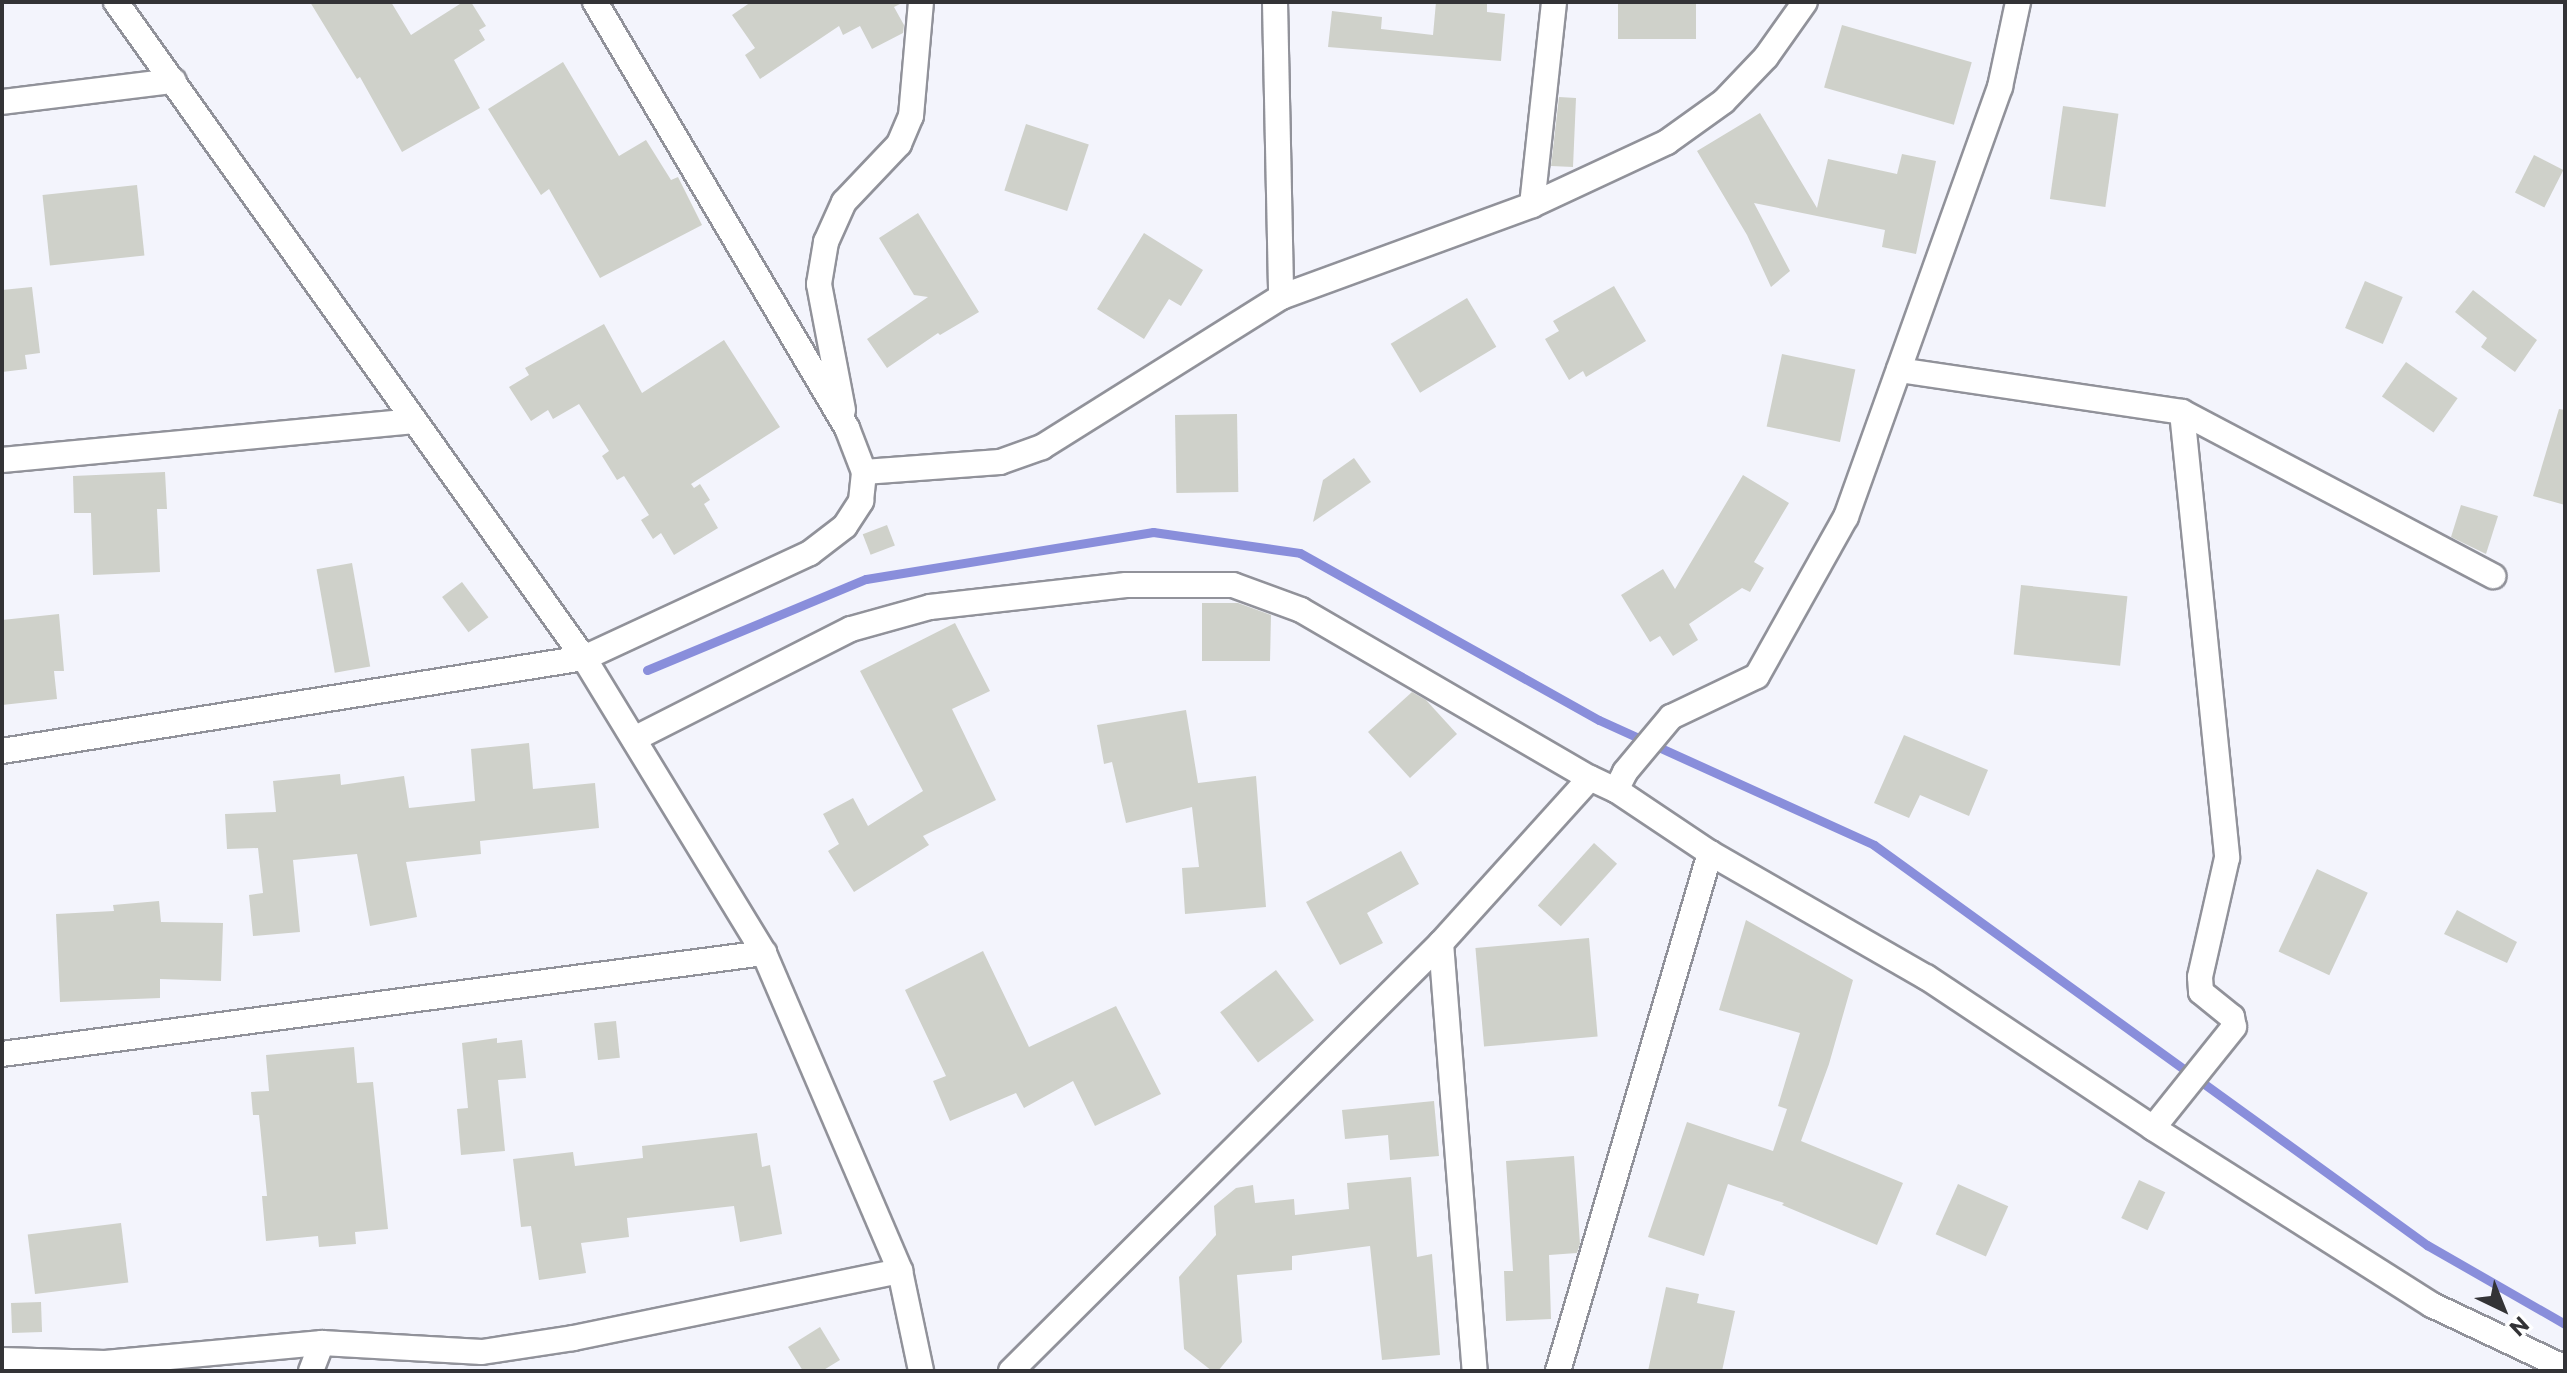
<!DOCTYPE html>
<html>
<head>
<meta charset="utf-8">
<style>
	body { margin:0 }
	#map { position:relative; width:2567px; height:1373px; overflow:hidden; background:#f3f4fc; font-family:Commissioner,sans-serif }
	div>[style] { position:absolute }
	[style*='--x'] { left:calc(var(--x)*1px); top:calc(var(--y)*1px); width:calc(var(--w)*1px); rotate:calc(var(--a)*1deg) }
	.stream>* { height:9px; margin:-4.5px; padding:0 4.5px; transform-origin:4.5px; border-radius:4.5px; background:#898edb }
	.building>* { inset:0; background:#cfd1ca; transform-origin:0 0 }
	.roads { filter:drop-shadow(2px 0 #91929a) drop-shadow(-2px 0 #91929a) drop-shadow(0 2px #91929a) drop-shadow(0 -2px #91929a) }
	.minor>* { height:24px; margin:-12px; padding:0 12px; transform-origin:12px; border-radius:12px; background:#fff }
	span { translate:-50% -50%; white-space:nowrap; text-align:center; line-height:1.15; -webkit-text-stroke:6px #fff; paint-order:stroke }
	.frame { position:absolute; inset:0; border:4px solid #333336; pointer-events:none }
	.north { position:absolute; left:2463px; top:1269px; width:80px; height:80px; -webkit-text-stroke:6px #fff; paint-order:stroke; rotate:137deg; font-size:22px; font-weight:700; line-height:32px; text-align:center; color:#333336 }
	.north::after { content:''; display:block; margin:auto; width:28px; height:36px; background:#333336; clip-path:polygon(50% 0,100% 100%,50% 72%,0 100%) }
</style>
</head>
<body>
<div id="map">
	<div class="stream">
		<div style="--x:647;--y:670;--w:237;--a:-22.6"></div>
		<div style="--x:866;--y:579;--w:291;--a:-9.3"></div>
		<div style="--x:1153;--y:532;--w:148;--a:8.1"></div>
		<div style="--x:1300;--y:553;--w:342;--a:29.2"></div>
		<div style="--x:1599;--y:720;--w:302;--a:24.4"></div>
		<div style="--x:1874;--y:845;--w:683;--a:35.88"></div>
		<div style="--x:2427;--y:1245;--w:159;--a:29.8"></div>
	</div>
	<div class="building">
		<div style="clip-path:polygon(310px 2px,391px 2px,411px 35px,463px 2px,471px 2px,486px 26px,479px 30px,485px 40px,454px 60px,480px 108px,402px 152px,360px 77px,357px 79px)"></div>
		<div style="clip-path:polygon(751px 2px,904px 2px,894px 7px,904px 25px,903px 33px,872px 49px,860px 26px,843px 35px,839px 26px,760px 79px,745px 55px,755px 48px,732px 15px)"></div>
		<div style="clip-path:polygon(1436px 2px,1487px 2px,1487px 12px,1505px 14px,1501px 61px,1328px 47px,1332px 11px,1382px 17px,1381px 29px,1433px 35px)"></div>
		<div style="left:1618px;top:2px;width:78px;height:37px"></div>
		<div style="left:1842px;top:25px;width:135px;height:65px;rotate:16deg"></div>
		<div style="clip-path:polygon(563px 62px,619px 156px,646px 140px,671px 180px,678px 177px,702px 225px,600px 278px,549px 189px,541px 195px,488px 109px)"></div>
		<div style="clip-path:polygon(1559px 97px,1576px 98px,1573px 167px,1551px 166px)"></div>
		<div style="left:2063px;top:106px;width:56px;height:94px;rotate:8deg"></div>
		<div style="clip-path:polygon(1760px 113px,1817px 208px,1828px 159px,1897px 174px,1902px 154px,1936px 161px,1916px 254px,1882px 247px,1885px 230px,1754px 203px,1790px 271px,1771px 287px,1747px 235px,1697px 151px)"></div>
		<div style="left:1026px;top:124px;width:66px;height:70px;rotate:18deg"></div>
		<div style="left:2534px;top:155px;width:33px;height:42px;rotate:27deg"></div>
		<div style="left:137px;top:185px;width:71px;height:95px;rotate:84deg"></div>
		<div style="clip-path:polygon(918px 213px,979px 312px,940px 335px,938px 333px,887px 368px,867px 339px,928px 297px,914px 295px,879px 238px)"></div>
		<div style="clip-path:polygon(1144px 233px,1203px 270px,1181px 306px,1169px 299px,1144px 339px,1097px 309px)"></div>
		<div style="left:2365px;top:281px;width:41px;height:51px;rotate:23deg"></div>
		<div style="clip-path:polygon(1614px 286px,1646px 341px,1586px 377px,1583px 371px,1569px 380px,1545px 339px,1559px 331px,1553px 321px)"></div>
		<div style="clip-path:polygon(32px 287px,40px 353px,25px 355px,27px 369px,2px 372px,2px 290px)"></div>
		<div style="clip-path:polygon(2473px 290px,2537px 340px,2515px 372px,2481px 347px,2487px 338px,2455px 312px)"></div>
		<div style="left:1467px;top:298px;width:57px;height:89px;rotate:59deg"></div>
		<div style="clip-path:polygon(604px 324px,642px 393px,724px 340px,780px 427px,691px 484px,694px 488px,700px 484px,710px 500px,704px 504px,718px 528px,674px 555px,661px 533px,653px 539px,641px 520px,649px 515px,624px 476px,617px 480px,602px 456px,609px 451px,579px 404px,553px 419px,548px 410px,531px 421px,509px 387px,529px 375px,525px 368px)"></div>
		<div style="left:1782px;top:354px;width:75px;height:74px;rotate:12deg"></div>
		<div style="left:2406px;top:362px;width:63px;height:42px;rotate:35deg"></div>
		<div style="clip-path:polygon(2559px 409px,2565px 410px,2565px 505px,2533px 496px)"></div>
		<div style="left:1237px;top:414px;width:78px;height:62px;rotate:89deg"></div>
		<div style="clip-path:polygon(1354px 458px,1371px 482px,1313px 522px,1323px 480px)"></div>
		<div style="clip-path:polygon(165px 472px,167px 509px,157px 509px,160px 572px,93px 575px,91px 513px,74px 513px,73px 476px)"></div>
		<div style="clip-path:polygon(1743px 475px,1789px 503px,1754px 562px,1764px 568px,1750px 592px,1742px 588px,1689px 624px,1698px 640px,1673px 656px,1660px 636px,1650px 642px,1621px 595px,1663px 569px,1675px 589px)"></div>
		<div style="clip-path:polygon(2461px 505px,2498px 516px,2486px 554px,2451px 537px)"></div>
		<div style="left:887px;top:525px;width:22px;height:26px;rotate:69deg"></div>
		<div style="left:352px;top:563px;width:105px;height:36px;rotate:80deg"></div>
		<div style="left:462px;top:582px;width:44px;height:25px;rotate:53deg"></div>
		<div style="left:2021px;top:585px;width:107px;height:70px;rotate:6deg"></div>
		<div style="clip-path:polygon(1202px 603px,1238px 603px,1271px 615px,1270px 661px,1202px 661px)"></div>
		<div style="clip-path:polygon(59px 614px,64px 671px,54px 671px,57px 699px,2px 705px,2px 620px)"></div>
		<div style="clip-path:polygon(955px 623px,990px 691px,952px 709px,996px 800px,923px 836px,929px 845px,854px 892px,828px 851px,839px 844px,823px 814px,853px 798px,868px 826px,923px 791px,860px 671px)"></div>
		<div style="clip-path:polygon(1412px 692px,1426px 700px,1457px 734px,1410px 778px,1368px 732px)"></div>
		<div style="clip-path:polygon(1186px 710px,1198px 783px,1256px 776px,1266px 907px,1185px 914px,1182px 868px,1199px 867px,1192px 807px,1126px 823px,1112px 762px,1104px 764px,1097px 725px)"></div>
		<div style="clip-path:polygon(1904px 735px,1988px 770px,1969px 816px,1920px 795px,1909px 818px,1874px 803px)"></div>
		<div style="clip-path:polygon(529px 743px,533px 789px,595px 783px,599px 828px,480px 841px,481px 854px,406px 862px,417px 917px,370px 926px,357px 854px,293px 860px,300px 932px,253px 936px,249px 895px,263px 893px,258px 848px,227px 849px,225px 814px,276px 812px,273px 781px,340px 774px,341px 785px,404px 776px,409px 808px,475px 801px,471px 749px)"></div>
		<div style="left:1594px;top:843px;width:31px;height:84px;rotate:42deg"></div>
		<div style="clip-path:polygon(1401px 851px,1419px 884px,1367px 913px,1383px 943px,1340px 965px,1306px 902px)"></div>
		<div style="left:2317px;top:869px;width:56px;height:91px;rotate:25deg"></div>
		<div style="clip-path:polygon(159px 901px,161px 922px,223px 923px,221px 981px,160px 979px,160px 998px,60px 1002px,56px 914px,114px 911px,113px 905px)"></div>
		<div style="clip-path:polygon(2457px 910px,2517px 942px,2507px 963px,2444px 934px)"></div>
		<div style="clip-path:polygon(1746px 920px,1853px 980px,1829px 1064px,1801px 1141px,1903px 1183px,1877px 1245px,1782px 1205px,1784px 1203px,1728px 1184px,1704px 1256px,1648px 1237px,1687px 1122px,1773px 1151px,1787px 1109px,1778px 1106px,1800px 1033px,1719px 1010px)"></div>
		<div style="left:1589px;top:938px;width:99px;height:114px;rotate:85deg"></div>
		<div style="clip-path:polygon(983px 951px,1029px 1047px,1116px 1006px,1161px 1094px,1095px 1126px,1073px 1081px,1024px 1108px,1016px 1093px,950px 1121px,933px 1081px,946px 1076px,905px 990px)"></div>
		<div style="left:1276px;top:970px;width:63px;height:70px;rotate:53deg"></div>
		<div style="left:616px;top:1021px;width:37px;height:22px;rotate:84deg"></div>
		<div style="clip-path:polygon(497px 1038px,497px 1043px,522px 1040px,526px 1078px,498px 1080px,505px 1151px,461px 1155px,457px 1109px,468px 1108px,462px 1043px)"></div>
		<div style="clip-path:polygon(354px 1047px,357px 1083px,373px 1082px,388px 1229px,355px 1232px,356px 1244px,319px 1247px,318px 1236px,266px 1241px,262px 1196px,267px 1196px,259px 1115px,253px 1115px,251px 1092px,269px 1091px,266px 1055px)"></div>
		<div style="clip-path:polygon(1434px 1101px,1439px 1156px,1390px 1160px,1388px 1135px,1345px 1139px,1342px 1110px)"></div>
		<div style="clip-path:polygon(757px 1133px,762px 1167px,770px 1165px,782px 1234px,740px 1242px,734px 1206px,627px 1218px,629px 1237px,581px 1243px,586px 1273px,539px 1280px,531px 1226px,521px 1227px,513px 1159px,573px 1152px,575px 1166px,643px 1158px,642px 1146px)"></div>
		<div style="clip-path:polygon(1574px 1156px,1580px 1244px,1577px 1253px,1549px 1255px,1551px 1319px,1506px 1321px,1504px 1271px,1513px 1271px,1506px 1161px)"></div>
		<div style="clip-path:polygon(1411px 1177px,1417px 1257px,1432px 1254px,1440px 1355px,1382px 1360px,1370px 1246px,1292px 1256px,1292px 1270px,1237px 1275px,1242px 1342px,1218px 1371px,1212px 1371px,1184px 1349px,1179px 1277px,1216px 1235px,1214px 1206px,1236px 1188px,1253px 1185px,1255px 1203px,1294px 1199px,1295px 1215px,1349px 1209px,1347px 1183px)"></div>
		<div style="left:2139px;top:1180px;width:29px;height:42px;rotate:25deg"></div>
		<div style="left:1958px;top:1184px;width:55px;height:55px;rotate:24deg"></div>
		<div style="left:121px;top:1223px;width:60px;height:94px;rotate:83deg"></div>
		<div style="clip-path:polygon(1666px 1287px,1699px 1294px,1697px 1303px,1735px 1311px,1722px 1371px,1648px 1371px)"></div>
		<div style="left:41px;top:1302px;width:30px;height:30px;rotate:88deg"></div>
		<div style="clip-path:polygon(820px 1327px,840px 1360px,822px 1371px,803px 1371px,788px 1347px)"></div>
	</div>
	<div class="roads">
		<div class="minor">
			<div style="--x:116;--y:2;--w:806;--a:54.5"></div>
			<div style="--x:584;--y:658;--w:346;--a:58.6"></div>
			<div style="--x:764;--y:953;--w:346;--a:66.8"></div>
			<div style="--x:900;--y:1271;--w:102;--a:78.1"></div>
			<div style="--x:1275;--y:2;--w:295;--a:88.8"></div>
			<div style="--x:2;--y:102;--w:173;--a:-7"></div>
			<div style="--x:1532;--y:205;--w:204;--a:-83.8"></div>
			<div style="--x:1899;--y:370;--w:286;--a:8.4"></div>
			<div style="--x:2182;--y:412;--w:448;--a:84.2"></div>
			<div style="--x:2227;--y:858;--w:122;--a:102.8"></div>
			<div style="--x:2200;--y:977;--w:15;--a:86"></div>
			<div style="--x:2201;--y:992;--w:40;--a:39"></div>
			<div style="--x:2232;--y:1017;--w:10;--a:79"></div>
			<div style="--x:2234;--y:1027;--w:129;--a:128.7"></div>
			<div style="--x:843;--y:410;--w:128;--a:-100.8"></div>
			<div style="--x:819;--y:284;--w:43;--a:-80.5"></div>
			<div style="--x:826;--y:242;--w:44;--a:-65.8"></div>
			<div style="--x:844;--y:202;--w:80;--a:-46.5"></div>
			<div style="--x:899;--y:144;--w:30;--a:-67"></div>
			<div style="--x:911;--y:116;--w:114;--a:-85"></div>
			<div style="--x:2182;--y:412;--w:352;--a:27.8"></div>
			<div style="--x:2;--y:460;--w:413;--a:-5.4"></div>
			<div style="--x:864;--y:472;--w:136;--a:-4.2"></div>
			<div style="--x:1000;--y:462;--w:45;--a:-19.7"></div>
			<div style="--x:1042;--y:447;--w:282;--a:-32.1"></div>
			<div style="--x:1281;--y:297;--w:267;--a:-20.1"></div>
			<div style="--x:1532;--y:205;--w:149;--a:-25"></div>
			<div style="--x:1667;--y:142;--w:70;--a:-35.7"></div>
			<div style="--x:1724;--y:101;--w:61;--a:-46.3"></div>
			<div style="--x:1766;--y:57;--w:67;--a:-54.7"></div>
			<div style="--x:634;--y:739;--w:243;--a:-26.9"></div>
			<div style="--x:851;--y:629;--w:82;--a:-15.6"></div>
			<div style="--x:930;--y:607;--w:197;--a:-6.4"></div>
			<div style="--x:1126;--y:585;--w:107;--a:0"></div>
			<div style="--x:1233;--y:585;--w:72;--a:20.2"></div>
			<div style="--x:1301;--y:610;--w:334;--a:30.2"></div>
			<div style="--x:1590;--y:778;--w:29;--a:25"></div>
			<div style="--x:1616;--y:790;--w:113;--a:33.8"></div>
			<div style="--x:1710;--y:853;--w:249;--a:29.9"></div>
			<div style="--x:1926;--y:977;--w:273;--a:33.6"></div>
			<div style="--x:2153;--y:1128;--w:330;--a:32.4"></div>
			<div style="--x:2432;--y:1305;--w:147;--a:25.3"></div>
			<div style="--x:2;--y:751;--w:589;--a:-9.08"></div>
			<div style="--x:584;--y:658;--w:249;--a:-24.9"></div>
			<div style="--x:810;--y:553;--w:44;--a:-37.6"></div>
			<div style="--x:845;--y:526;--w:30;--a:-57"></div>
			<div style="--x:861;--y:501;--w:29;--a:-84"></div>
			<div style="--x:864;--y:472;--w:47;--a:-111.1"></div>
			<div style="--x:847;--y:428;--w:495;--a:-120.6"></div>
			<div style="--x:1616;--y:790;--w:20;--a:-63"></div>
			<div style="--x:1625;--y:772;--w:72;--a:-50.1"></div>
			<div style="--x:1671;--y:717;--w:95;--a:-25.5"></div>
			<div style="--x:1757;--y:676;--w:182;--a:-60.8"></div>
			<div style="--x:1846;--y:517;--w:457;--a:-70.3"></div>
			<div style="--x:2000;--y:87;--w:87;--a:-78"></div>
			<div style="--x:1441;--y:943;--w:429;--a:85.5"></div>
			<div style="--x:2;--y:1054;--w:769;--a:-7.55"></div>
			<div style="--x:2;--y:1360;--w:103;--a:1.7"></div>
			<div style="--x:105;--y:1363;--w:218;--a:-5.3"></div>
			<div style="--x:322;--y:1343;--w:160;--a:3.2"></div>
			<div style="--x:482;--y:1352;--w:92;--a:-8.7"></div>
			<div style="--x:573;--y:1338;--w:334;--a:-11.6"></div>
			<div style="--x:311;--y:1371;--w:30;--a:-69"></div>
			<div style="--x:1011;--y:1371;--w:607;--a:-44.87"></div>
			<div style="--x:1441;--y:943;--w:222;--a:-47.9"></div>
			<div style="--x:1558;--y:1371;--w:540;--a:-73.65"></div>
		</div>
	</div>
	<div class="frame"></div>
	<div class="north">N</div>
</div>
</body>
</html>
